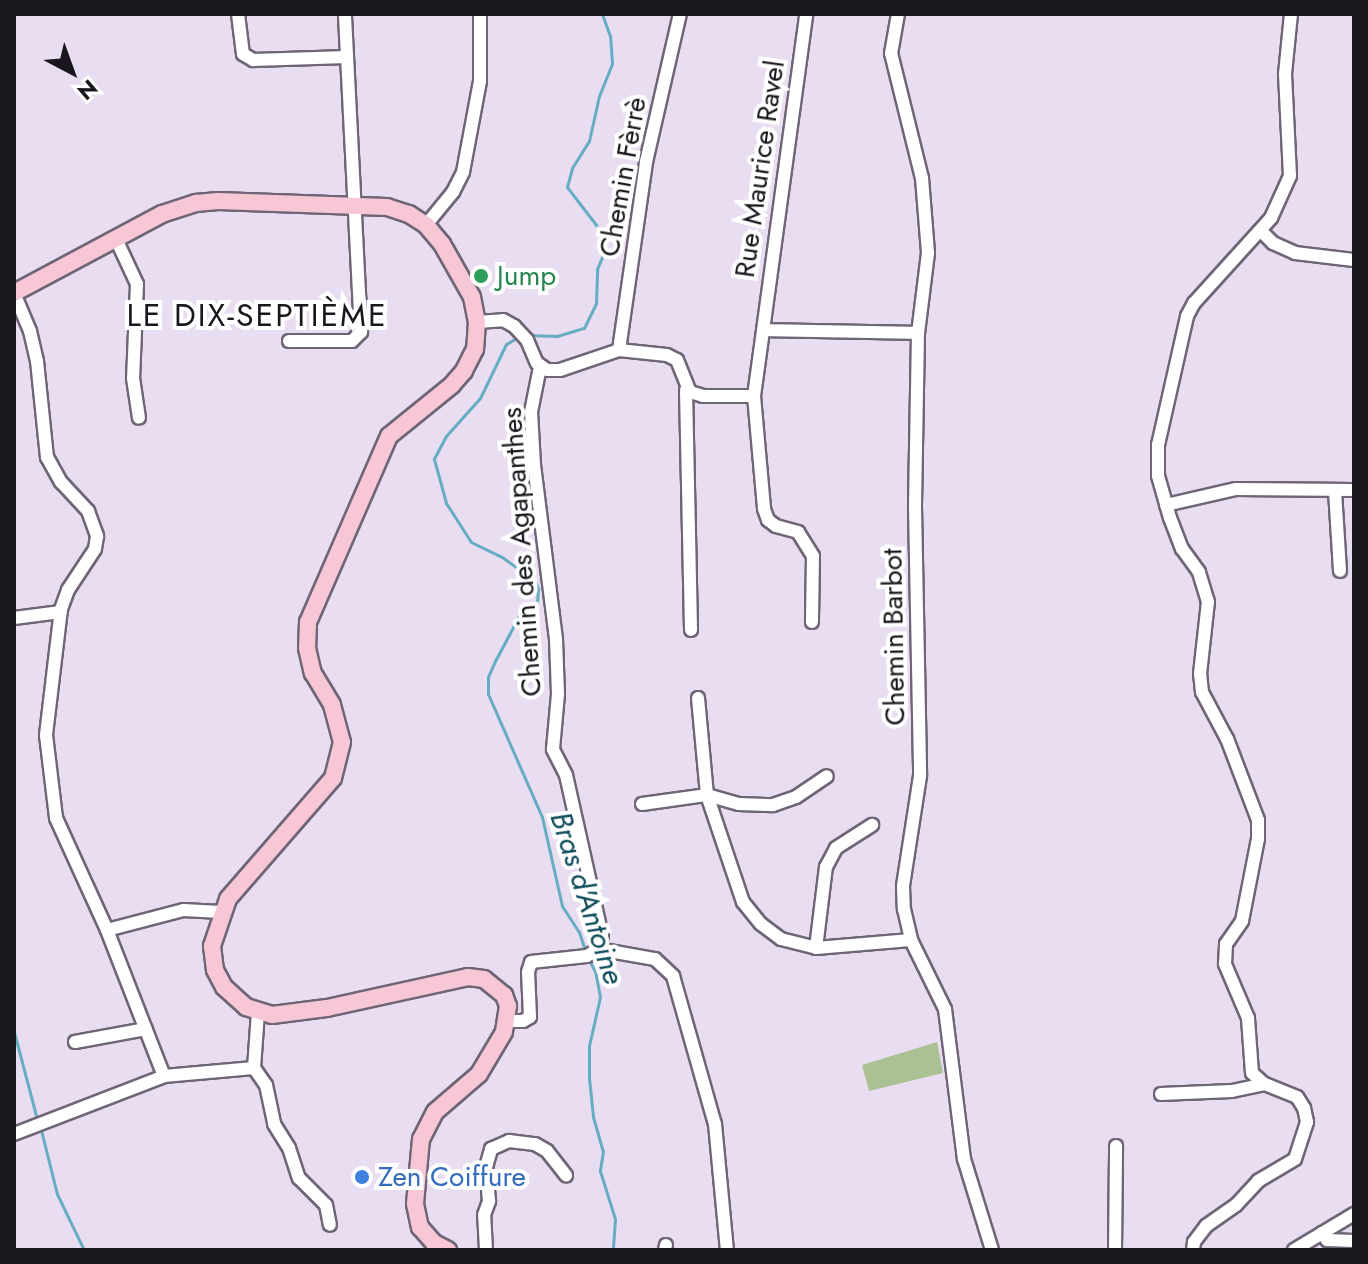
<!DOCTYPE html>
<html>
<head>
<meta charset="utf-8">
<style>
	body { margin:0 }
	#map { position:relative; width:1368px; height:1264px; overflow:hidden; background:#e8ddf1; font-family:Jost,sans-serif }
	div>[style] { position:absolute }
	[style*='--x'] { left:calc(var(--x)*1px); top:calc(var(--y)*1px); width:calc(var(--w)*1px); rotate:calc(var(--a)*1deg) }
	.green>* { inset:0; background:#abc194 }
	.stream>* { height:3px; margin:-1.5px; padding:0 1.5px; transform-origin:1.5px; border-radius:1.5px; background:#67adc1 }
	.roads { filter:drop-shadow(2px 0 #6e6576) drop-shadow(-2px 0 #6e6576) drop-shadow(0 2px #6e6576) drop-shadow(0 -2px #6e6576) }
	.minor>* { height:12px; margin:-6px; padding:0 6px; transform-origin:6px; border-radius:6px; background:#fff }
	.major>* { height:16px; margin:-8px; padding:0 8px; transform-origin:8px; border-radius:8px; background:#f7c7d5 }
	.dots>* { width:22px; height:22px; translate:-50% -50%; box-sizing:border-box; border:4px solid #fff; border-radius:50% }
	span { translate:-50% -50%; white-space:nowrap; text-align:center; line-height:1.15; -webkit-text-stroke:8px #fff; paint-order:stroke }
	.street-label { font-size:28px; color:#1a161d }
	.leisure-label { font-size:28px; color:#27864d }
	.left { translate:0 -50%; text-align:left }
	.shop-label { font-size:28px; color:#366cbe }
	.water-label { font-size:30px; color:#0c4b59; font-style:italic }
	.quarter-label { font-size:32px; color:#1a161d; letter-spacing:2px }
	.frame { position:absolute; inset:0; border:16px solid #1a161d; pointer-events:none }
	.north { position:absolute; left:32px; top:32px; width:80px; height:80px; -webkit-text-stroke:6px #fff; paint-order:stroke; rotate:139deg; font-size:22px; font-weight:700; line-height:32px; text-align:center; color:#1a161d }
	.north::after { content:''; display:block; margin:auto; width:28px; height:36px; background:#1a161d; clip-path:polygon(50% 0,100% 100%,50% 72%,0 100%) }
</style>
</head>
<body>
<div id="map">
	<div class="green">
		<div style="clip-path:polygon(937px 1042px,943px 1073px,869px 1091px,862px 1065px)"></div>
	</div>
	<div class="stream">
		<div style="--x:527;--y:335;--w:30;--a:2"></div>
		<div style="--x:557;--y:336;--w:28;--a:-17"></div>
		<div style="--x:584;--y:328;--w:28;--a:-64"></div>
		<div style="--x:596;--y:303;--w:34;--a:-88"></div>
		<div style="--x:597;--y:269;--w:13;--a:-67"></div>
		<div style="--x:602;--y:257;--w:27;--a:-94"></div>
		<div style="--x:600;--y:230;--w:54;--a:-127.5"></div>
		<div style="--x:567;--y:187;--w:20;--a:-75"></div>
		<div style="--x:572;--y:168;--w:32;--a:-58"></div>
		<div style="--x:589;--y:141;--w:46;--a:-77.5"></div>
		<div style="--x:599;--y:96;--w:35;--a:-68"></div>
		<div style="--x:612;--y:63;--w:27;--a:-94"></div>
		<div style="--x:610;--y:36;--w:23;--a:-110"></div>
		<div style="--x:520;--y:336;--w:16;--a:150"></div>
		<div style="--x:506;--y:344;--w:60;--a:115.7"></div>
		<div style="--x:480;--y:398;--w:51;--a:131.8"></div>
		<div style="--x:446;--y:436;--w:26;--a:118"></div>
		<div style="--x:434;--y:459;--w:46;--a:74.7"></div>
		<div style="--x:446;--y:503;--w:46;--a:57.3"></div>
		<div style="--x:471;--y:542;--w:34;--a:26"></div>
		<div style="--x:502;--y:557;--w:41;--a:36"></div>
		<div style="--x:535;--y:581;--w:9;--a:69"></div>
		<div style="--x:538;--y:589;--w:14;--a:94"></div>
		<div style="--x:537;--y:603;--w:20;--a:147"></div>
		<div style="--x:520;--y:614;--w:53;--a:118"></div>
		<div style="--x:495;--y:661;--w:17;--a:114"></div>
		<div style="--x:488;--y:677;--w:17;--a:90"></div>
		<div style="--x:488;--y:694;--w:134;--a:66.3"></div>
		<div style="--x:542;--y:817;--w:91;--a:77.3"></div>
		<div style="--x:562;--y:906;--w:31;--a:57"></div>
		<div style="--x:579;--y:932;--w:19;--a:72"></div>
		<div style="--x:588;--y:958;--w:15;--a:62"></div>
		<div style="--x:595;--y:971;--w:26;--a:79"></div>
		<div style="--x:600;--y:997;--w:50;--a:102.7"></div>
		<div style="--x:589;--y:1046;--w:32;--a:90"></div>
		<div style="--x:589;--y:1078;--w:39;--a:84"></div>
		<div style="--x:593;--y:1117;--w:35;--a:74"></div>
		<div style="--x:603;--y:1151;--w:20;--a:99"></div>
		<div style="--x:600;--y:1171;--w:50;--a:72.6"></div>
		<div style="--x:615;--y:1219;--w:31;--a:94"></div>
		<div style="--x:14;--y:1032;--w:90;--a:75.2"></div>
		<div style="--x:40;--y:1126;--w:70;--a:76"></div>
		<div style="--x:57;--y:1194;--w:62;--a:64.3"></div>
	</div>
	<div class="roads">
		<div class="minor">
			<div style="--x:238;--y:14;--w:40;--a:82.9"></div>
			<div style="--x:243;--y:54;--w:12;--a:31"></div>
			<div style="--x:253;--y:60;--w:94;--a:-1.8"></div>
			<div style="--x:898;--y:14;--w:40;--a:100"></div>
			<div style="--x:891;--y:53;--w:129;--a:76.1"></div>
			<div style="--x:922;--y:178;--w:75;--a:85.4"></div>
			<div style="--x:928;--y:253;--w:81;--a:97.1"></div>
			<div style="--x:918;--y:333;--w:174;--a:91"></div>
			<div style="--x:915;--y:507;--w:269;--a:88.9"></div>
			<div style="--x:920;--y:776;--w:111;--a:98.8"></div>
			<div style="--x:903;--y:886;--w:23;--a:88"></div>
			<div style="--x:904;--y:909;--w:32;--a:77"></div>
			<div style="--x:911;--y:940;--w:77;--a:63.8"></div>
			<div style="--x:945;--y:1009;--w:151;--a:82.8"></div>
			<div style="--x:964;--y:1159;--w:95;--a:72.9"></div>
			<div style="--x:426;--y:225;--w:43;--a:-50.7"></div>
			<div style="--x:453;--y:192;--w:22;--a:-63"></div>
			<div style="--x:463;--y:172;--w:93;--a:-79.4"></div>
			<div style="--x:480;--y:81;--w:67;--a:-90"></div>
			<div style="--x:1261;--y:231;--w:17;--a:45"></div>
			<div style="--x:1273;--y:243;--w:24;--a:24"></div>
			<div style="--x:1295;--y:253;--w:59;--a:6.8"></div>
			<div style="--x:116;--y:239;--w:50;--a:65"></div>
			<div style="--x:137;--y:284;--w:94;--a:92.4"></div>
			<div style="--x:133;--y:378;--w:40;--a:81.5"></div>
			<div style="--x:14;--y:293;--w:41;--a:67.2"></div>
			<div style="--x:30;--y:331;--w:31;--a:77"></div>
			<div style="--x:37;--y:361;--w:97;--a:84.1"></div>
			<div style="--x:47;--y:457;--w:29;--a:61"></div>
			<div style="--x:61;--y:482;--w:40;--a:47"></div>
			<div style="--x:88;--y:511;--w:27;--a:70"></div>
			<div style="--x:97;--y:536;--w:13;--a:99"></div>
			<div style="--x:95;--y:549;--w:49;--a:123.4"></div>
			<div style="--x:68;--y:590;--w:20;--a:110"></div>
			<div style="--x:61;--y:609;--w:127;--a:96.8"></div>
			<div style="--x:46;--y:735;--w:84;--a:83.1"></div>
			<div style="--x:56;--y:818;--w:123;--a:65.5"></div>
			<div style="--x:107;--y:930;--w:79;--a:-14.7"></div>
			<div style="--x:183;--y:910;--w:38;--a:3"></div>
			<div style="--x:477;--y:322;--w:26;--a:-4"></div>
			<div style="--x:503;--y:320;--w:13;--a:29"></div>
			<div style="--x:514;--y:326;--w:19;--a:47"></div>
			<div style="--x:527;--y:340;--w:25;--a:67"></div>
			<div style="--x:537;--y:363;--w:12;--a:35"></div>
			<div style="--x:547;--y:370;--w:13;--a:0"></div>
			<div style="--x:560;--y:370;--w:62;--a:-18.7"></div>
			<div style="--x:619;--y:350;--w:48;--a:5.9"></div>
			<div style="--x:667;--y:355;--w:11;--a:27"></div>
			<div style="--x:677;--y:360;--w:35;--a:68"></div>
			<div style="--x:690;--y:392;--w:14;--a:17"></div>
			<div style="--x:703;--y:396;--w:51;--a:0"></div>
			<div style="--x:754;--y:396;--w:113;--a:84.9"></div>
			<div style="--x:764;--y:509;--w:12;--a:70"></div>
			<div style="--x:768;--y:520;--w:10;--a:37"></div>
			<div style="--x:776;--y:526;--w:23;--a:15"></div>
			<div style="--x:798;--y:532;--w:28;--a:58"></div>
			<div style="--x:813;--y:556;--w:66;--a:90.9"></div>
			<div style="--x:765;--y:330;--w:153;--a:1.1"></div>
			<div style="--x:289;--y:341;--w:63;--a:0"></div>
			<div style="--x:352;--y:341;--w:13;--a:-45"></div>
			<div style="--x:361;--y:332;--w:318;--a:-92.9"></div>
			<div style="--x:619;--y:350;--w:190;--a:-81.8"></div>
			<div style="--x:646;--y:162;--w:152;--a:-77.1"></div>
			<div style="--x:686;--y:390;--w:240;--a:88.8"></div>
			<div style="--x:754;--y:396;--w:386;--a:-82.2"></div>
			<div style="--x:1335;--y:491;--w:80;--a:86.4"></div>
			<div style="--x:1166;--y:505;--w:72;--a:-12.9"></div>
			<div style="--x:1236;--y:489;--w:118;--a:0.5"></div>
			<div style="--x:14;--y:618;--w:47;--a:-7.3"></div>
			<div style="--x:698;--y:698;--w:97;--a:84.7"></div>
			<div style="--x:707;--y:795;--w:113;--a:71.4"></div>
			<div style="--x:743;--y:902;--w:28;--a:51"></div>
			<div style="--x:761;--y:924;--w:25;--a:37"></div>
			<div style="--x:781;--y:939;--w:36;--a:14"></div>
			<div style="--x:816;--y:948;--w:95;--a:-4.8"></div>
			<div style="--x:642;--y:804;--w:66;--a:-7.9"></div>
			<div style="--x:707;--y:795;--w:33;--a:16"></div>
			<div style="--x:739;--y:804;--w:34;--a:2"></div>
			<div style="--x:773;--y:805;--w:24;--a:-19"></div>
			<div style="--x:796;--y:797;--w:37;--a:-34"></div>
			<div style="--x:107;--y:930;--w:157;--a:68.7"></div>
			<div style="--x:816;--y:948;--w:82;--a:-83"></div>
			<div style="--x:826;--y:867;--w:21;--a:-62"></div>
			<div style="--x:836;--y:848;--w:43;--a:-32.6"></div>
			<div style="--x:598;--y:949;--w:58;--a:10"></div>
			<div style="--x:655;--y:959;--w:25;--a:43"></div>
			<div style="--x:673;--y:976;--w:154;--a:74.2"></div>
			<div style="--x:715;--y:1124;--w:127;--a:84.6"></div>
			<div style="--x:509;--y:1021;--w:14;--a:0"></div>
			<div style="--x:523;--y:1021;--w:8;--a:-30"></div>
			<div style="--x:530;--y:1017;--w:45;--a:-92.5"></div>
			<div style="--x:528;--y:972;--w:10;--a:-73"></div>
			<div style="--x:531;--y:962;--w:56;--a:-6.1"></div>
			<div style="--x:587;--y:956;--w:13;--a:-32"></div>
			<div style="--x:598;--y:949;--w:14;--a:-73"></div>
			<div style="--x:602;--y:936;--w:165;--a:-102.6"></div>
			<div style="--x:566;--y:775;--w:29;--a:-117"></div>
			<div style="--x:553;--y:749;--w:55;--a:-84.8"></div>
			<div style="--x:558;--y:694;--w:55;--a:-92.1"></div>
			<div style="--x:556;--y:639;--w:175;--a:-97.2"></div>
			<div style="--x:534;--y:465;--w:53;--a:-93.2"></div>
			<div style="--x:531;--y:412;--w:46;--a:-78.7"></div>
			<div style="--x:75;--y:1042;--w:72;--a:-10.4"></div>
			<div style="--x:254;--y:1068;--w:56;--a:-85.9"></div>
			<div style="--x:1161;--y:1094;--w:71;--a:-2.4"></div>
			<div style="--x:1232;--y:1091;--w:33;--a:-12"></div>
			<div style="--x:14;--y:1134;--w:161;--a:-21.1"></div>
			<div style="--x:164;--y:1076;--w:90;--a:-5.1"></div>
			<div style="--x:254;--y:1068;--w:21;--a:55"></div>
			<div style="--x:266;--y:1085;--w:40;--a:78"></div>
			<div style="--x:274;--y:1124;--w:28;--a:58"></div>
			<div style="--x:289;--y:1148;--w:32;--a:72"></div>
			<div style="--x:299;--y:1178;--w:38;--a:45"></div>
			<div style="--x:326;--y:1205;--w:20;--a:79"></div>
			<div style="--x:1322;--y:1233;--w:9;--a:54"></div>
			<div style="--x:1327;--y:1240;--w:27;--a:2"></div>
			<div style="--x:486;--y:1250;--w:35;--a:-93"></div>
			<div style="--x:484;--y:1215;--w:15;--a:-70"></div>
			<div style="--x:489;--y:1201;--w:34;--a:-95"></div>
			<div style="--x:486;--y:1167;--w:19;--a:-74"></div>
			<div style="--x:491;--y:1149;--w:20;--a:-24"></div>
			<div style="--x:509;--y:1141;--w:26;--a:7"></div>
			<div style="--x:535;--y:1144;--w:14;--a:30"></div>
			<div style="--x:547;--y:1151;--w:31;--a:52"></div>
			<div style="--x:665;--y:1250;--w:5;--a:-79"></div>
			<div style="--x:1115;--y:1250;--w:104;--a:-89.4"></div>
			<div style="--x:1193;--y:1250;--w:8;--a:-83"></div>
			<div style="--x:1194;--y:1242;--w:20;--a:-53"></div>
			<div style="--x:1206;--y:1226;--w:37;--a:-35"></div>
			<div style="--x:1236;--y:1205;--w:33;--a:-47"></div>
			<div style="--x:1258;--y:1181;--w:43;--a:-30.7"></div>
			<div style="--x:1295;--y:1159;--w:39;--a:-72"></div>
			<div style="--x:1307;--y:1122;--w:14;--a:-102"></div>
			<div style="--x:1304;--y:1108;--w:13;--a:-122"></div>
			<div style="--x:1297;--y:1097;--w:35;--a:-158"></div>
			<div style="--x:1264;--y:1084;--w:16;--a:-137"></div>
			<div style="--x:1252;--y:1073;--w:55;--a:-94.2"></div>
			<div style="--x:1248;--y:1018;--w:59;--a:-113.1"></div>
			<div style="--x:1225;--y:964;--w:20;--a:-87"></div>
			<div style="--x:1226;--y:944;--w:28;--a:-55"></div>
			<div style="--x:1242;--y:921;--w:84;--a:-79"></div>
			<div style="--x:1258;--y:839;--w:19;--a:-90"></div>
			<div style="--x:1258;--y:820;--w:87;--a:-110.9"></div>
			<div style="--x:1227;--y:739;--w:53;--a:-118"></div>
			<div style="--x:1202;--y:692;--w:18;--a:-96"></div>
			<div style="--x:1200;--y:674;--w:72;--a:-83.7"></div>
			<div style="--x:1208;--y:602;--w:31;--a:-107"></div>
			<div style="--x:1199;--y:572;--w:29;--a:-126"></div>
			<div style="--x:1182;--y:549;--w:33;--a:-111"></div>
			<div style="--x:1170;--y:518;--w:44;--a:-105.9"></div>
			<div style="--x:1158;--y:476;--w:31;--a:-90"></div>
			<div style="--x:1158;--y:445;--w:132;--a:-77.3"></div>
			<div style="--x:1187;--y:316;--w:15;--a:-62"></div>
			<div style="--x:1194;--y:303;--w:115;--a:-47.8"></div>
			<div style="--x:1271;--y:218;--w:46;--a:-65.7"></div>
			<div style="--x:1290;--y:176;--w:102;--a:-92.8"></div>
			<div style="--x:1285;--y:74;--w:60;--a:-84.3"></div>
			<div style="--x:1294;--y:1250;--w:70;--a:-31"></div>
		</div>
		<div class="major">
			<div style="--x:14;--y:293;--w:168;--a:-28.1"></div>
			<div style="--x:162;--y:214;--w:36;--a:-18"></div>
			<div style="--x:196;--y:203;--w:22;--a:-5"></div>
			<div style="--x:218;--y:201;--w:169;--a:2"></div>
			<div style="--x:387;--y:207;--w:23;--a:18"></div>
			<div style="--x:409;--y:214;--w:20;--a:33"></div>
			<div style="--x:426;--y:225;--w:25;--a:50"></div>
			<div style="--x:442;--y:244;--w:61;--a:60.5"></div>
			<div style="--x:472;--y:297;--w:25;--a:79"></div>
			<div style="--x:477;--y:322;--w:27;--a:94"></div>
			<div style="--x:475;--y:349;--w:25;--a:117"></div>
			<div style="--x:464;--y:371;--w:18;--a:131"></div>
			<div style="--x:452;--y:385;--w:81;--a:141"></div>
			<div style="--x:389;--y:436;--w:203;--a:113.5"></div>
			<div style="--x:308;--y:622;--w:26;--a:92"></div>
			<div style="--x:307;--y:648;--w:26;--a:77"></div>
			<div style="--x:313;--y:673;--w:37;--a:59"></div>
			<div style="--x:332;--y:705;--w:38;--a:75"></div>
			<div style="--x:342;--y:742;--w:37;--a:104"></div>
			<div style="--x:333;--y:778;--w:160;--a:131"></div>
			<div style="--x:228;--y:899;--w:50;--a:108.8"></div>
			<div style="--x:212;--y:946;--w:24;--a:83"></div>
			<div style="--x:215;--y:970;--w:19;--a:62"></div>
			<div style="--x:224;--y:987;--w:30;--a:42"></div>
			<div style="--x:246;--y:1007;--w:27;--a:17"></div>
			<div style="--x:272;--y:1015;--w:55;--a:-7.3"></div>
			<div style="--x:327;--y:1008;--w:144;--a:-12.4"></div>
			<div style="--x:468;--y:977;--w:16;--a:7"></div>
			<div style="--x:484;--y:979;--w:26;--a:39"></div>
			<div style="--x:504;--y:995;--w:12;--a:70"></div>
			<div style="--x:508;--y:1006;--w:26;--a:99"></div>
			<div style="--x:504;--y:1032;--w:49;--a:120.8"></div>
			<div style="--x:479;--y:1074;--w:58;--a:139.2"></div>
			<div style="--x:435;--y:1112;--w:30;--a:117"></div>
			<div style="--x:421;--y:1139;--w:65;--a:95.3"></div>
			<div style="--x:415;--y:1204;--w:24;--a:78"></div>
			<div style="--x:420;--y:1227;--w:21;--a:49"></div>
			<div style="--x:434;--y:1243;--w:16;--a:27"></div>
		</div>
	</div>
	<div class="dots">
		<div style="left:481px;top:276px;background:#2e9e5b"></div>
		<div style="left:362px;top:1177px;background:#3f7fe0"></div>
	</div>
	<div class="street-label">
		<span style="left:760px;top:169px;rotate:-82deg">Rue Maurice Ravel</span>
		<span style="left:623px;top:177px;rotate:-80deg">Chemin Fèrrè</span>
		<span style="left:522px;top:552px;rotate:-94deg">Chemin des Agapanthes</span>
		<span style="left:894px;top:637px;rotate:-91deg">Chemin Barbot</span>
	</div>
	<div class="leisure-label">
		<span class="left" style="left:497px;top:276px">Jump</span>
	</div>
	<div class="shop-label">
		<span class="left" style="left:378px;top:1177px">Zen Coiffure</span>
	</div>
	<div class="water-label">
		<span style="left:587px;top:898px;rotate:72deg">Bras d'Antoine</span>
	</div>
	<div class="quarter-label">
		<span style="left:257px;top:315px">LE DIX-SEPTIÈME</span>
	</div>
	<div class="frame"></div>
	<div class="north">N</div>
</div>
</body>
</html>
